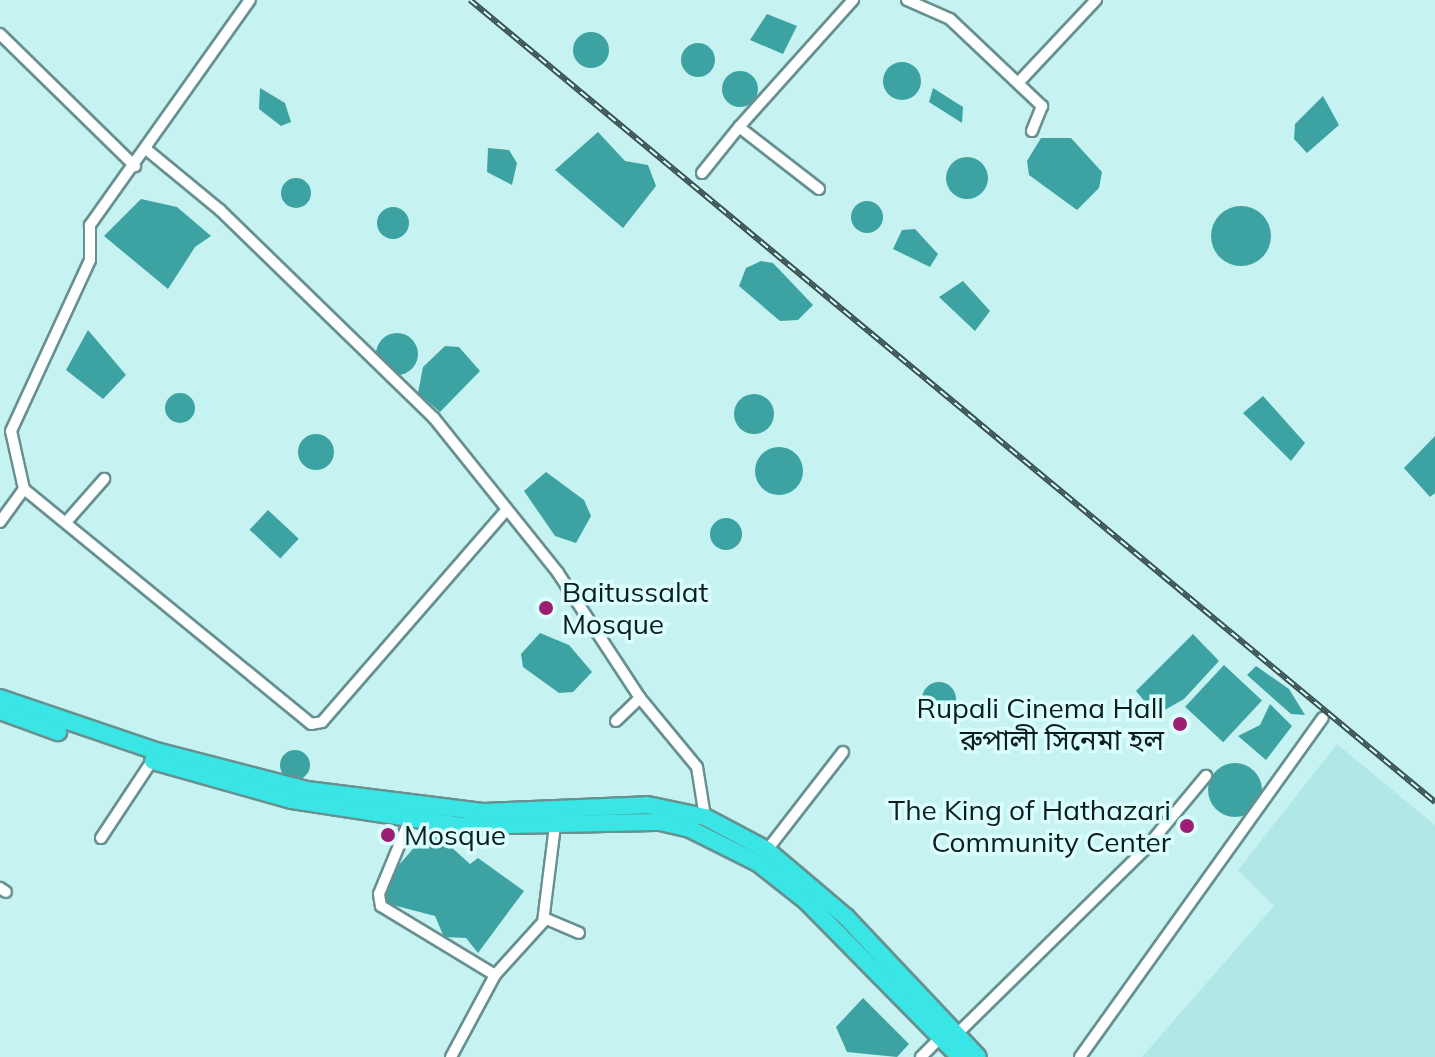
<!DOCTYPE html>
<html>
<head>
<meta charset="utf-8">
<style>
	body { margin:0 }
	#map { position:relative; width:1435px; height:1057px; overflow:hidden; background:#c6f2f1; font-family:Mulish,"Noto Sans Bengali",sans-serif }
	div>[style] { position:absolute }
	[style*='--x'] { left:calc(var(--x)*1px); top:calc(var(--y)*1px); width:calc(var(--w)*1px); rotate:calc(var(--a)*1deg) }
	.built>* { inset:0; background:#b1e8e7 }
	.water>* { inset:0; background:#3da3a2; transform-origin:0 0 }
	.round { border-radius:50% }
	.roads { filter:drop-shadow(2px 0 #679090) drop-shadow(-2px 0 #679090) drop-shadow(0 2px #679090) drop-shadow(0 -2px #679090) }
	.minor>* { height:10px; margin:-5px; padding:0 5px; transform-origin:5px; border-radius:5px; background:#fff }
	.highway>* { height:16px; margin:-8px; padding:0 8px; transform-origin:8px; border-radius:8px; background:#39e5e5 }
	.rail>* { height:6px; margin-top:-3px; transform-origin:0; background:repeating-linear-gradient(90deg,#dafefd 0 9px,#395150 0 18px); box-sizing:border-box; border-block:2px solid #395150 }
	.dots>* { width:22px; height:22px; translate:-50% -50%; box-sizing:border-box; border:4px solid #dafefd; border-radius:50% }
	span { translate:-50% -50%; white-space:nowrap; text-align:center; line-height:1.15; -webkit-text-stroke:7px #dafefd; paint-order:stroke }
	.poi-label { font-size:28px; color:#0c1d1c }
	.left { translate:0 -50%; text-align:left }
	.right { translate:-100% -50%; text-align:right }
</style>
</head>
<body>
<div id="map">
	<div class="built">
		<div style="clip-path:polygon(1337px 744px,1435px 825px,1435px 1057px,1142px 1057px,1274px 906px,1238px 870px)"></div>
	</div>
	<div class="water">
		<div style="clip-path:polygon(767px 14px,797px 26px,783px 54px,750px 40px)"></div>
		<div class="round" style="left:573px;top:32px;width:36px;height:36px"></div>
		<div class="round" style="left:681px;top:43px;width:34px;height:34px"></div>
		<div class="round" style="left:883px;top:62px;width:38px;height:38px"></div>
		<div class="round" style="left:722px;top:71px;width:36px;height:36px"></div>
		<div style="clip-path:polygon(260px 88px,285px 103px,291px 122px,281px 126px,259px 109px)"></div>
		<div style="clip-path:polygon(933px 88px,963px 107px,962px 123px,929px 102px)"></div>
		<div style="clip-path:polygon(1323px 96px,1339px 125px,1307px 153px,1294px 139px,1295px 124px)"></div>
		<div style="clip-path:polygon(598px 132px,625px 161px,648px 165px,656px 186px,623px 228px,555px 170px)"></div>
		<div style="clip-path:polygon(1041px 138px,1071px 138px,1102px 172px,1099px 188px,1077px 210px,1029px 175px,1027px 161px)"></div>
		<div style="clip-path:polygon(488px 148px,509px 150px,517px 163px,512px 185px,487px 172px)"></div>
		<div class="round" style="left:946px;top:157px;width:42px;height:42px"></div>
		<div class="round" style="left:281px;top:178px;width:30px;height:30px"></div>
		<div style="clip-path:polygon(141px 199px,177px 207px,211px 236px,195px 247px,168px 289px,104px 236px)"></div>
		<div class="round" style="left:851px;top:201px;width:32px;height:32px"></div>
		<div class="round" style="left:1211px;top:206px;width:60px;height:60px"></div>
		<div class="round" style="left:377px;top:207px;width:32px;height:32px"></div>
		<div style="clip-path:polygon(915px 229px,938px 254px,930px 267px,893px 249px,902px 230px)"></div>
		<div style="clip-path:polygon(761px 261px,773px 263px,813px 305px,798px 320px,780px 321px,739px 286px,746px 268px)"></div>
		<div style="clip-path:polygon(963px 281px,990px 311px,975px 331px,939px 297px)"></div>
		<div style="clip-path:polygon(88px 330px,126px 375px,103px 399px,66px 370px)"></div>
		<div class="round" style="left:376px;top:333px;width:42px;height:42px"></div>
		<div style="clip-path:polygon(445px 346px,459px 347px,480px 371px,440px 412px,418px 393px,423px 367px)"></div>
		<div class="round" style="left:165px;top:393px;width:30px;height:30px"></div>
		<div class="round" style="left:734px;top:394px;width:40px;height:40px"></div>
		<div style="clip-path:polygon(1263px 396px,1305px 443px,1291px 461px,1243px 413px)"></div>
		<div class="round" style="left:298px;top:434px;width:36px;height:36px"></div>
		<div style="clip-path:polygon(1435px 436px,1435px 493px,1430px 497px,1404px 468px)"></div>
		<div class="round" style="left:755px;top:447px;width:48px;height:48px"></div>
		<div style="clip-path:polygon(546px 472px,584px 500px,591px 516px,576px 543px,555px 536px,524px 491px)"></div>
		<div style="left:268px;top:510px;width:42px;height:27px;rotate:43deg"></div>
		<div class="round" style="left:710px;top:518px;width:32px;height:32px"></div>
		<div style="clip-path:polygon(540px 633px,569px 645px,592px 672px,573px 692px,559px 693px,523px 667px,521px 654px)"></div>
		<div style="clip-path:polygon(1193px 634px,1219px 661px,1184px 699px,1156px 715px,1136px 691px)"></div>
		<div style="left:1224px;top:665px;width:52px;height:57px;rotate:43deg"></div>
		<div style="clip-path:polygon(1256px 666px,1289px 689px,1305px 715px,1291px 714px,1247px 675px)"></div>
		<div class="round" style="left:922px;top:682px;width:34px;height:34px"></div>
		<div style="clip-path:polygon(1270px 704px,1292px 726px,1266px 760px,1238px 736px,1260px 725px)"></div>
		<div class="round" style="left:280px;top:750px;width:30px;height:30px"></div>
		<div class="round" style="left:1208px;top:763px;width:54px;height:54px"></div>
		<div style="clip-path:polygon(425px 835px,440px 837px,470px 864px,478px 858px,524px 891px,478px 953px,466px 938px,444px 937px,435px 916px,385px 903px,392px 873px)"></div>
		<div style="clip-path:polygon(863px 998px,909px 1044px,897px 1057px,847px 1052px,836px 1027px)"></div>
	</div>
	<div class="roads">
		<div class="minor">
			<div style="--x:907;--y:0;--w:47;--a:23.8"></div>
			<div style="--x:950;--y:19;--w:127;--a:43.4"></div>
			<div style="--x:1042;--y:106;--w:27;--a:112"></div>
			<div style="--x:0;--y:34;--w:189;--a:44.4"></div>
			<div style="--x:1018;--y:83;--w:114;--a:-46.8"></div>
			<div style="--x:146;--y:149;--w:96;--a:39.5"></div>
			<div style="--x:220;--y:210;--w:298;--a:44.2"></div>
			<div style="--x:434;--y:418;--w:198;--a:51.3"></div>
			<div style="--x:558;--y:573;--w:149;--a:56.7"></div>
			<div style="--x:640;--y:698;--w:89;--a:50.4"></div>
			<div style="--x:697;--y:767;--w:51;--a:80.9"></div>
			<div style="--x:702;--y:173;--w:59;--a:-51.2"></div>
			<div style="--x:819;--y:189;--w:101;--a:-142.2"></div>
			<div style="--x:739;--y:127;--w:171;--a:-48.1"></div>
			<div style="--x:24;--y:489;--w:371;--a:39.3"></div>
			<div style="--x:311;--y:724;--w:11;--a:-10"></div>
			<div style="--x:322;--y:722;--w:281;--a:-49"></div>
			<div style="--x:68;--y:520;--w:55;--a:-48.7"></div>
			<div style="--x:0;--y:522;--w:41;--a:-54"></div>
			<div style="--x:24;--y:489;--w:59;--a:-102.6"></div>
			<div style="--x:11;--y:431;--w:188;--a:-65.2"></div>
			<div style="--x:90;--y:260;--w:35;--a:-90"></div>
			<div style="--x:90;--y:225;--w:276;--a:-54.6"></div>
			<div style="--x:616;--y:721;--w:33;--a:-44"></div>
			<div style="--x:410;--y:819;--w:81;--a:112.5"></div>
			<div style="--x:379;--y:894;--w:12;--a:81"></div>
			<div style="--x:381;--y:906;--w:133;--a:31.2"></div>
			<div style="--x:101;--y:838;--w:92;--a:-56.5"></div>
			<div style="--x:767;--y:850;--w:124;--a:-52.2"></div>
			<div style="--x:0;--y:888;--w:7;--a:34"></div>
			<div style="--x:544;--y:918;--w:38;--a:23"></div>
			<div style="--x:958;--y:1033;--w:264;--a:-44.5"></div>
			<div style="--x:1146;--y:848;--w:94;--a:-50.2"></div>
			<div style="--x:451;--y:1057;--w:93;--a:-61.8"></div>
			<div style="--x:495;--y:975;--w:72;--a:-47.8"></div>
			<div style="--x:543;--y:922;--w:97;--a:-82.9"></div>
			<div style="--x:921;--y:1057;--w:30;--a:-45"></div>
			<div style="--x:1080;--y:1057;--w:417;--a:-54.4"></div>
		</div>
		<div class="highway">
			<div style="--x:0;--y:698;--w:165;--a:18.8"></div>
			<div style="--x:156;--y:751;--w:156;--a:14.5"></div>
			<div style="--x:307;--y:790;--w:177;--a:7.1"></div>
			<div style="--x:483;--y:812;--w:164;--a:-2.4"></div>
			<div style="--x:647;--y:805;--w:59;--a:11.7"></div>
			<div style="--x:705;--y:817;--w:70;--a:28"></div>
			<div style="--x:767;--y:850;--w:104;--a:40.3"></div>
			<div style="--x:846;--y:917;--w:192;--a:46.7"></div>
			<div style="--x:0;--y:711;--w:62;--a:19.9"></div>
			<div style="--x:153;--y:761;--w:144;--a:15.7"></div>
			<div style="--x:292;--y:800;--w:172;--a:8.7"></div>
			<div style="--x:462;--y:826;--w:198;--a:-1.2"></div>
			<div style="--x:660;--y:822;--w:31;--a:13"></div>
			<div style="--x:690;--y:829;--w:76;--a:26.6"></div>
			<div style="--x:758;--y:863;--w:60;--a:38.2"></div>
			<div style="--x:805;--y:900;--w:221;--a:45.4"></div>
		</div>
	</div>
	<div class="rail">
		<div style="--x:470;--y:0;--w:1255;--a:39.73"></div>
	</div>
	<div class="dots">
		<div style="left:546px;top:608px;background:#9d1f74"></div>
		<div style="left:1180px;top:724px;background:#9d1f74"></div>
		<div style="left:1187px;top:826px;background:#9d1f74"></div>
		<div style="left:388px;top:835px;background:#9d1f74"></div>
	</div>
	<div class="poi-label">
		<span class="left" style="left:562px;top:608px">Baitussalat<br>Mosque</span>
		<span class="right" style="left:1164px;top:724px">Rupali Cinema Hall<br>রুপালী সিনেমা হল</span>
		<span class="right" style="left:1171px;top:826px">The King of Hathazari<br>Community Center</span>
		<span class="left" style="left:404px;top:835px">Mosque</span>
	</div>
</div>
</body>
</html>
